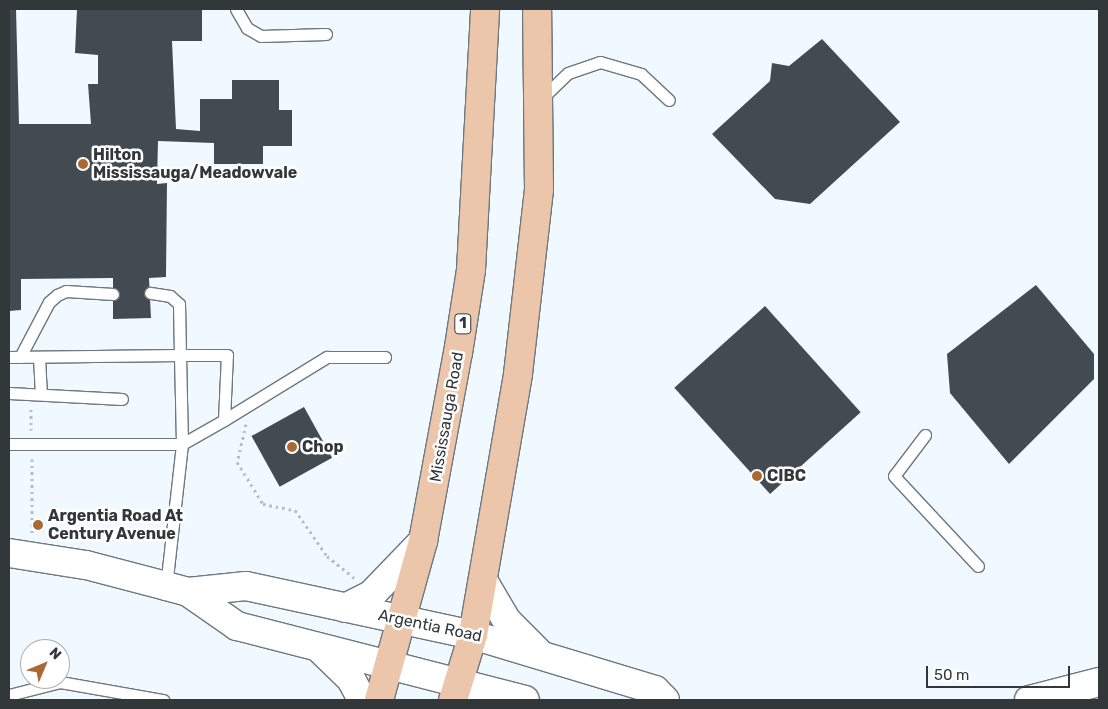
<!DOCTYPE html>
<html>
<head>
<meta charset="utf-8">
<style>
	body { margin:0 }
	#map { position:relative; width:1108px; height:709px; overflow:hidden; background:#f0f9ff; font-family:Rubik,sans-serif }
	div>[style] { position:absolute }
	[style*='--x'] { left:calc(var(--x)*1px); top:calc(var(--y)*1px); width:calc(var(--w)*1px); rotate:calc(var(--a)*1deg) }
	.building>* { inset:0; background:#414b51; transform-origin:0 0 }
	.path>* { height:3px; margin-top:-1.5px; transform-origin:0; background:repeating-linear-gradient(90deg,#b6bec3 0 2.5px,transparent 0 6.5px) }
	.roads { filter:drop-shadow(1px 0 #6d777d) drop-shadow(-1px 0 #6d777d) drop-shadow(0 1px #6d777d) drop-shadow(0 -1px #6d777d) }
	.lane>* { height:11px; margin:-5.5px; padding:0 5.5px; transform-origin:5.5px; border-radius:5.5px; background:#fff }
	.secondary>* { height:28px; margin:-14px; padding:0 14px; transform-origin:14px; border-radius:14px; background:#fff }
	.primary>* { height:28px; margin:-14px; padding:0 14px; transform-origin:14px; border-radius:14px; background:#ebc6ab }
	.dots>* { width:14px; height:14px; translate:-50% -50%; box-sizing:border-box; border:2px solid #fff; border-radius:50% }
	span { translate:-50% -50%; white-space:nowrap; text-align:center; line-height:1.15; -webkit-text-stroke:5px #fff; paint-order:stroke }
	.shield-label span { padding:1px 4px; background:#fff; border:1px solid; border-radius:4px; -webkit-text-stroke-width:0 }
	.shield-label { font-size:15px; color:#32373a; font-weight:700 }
	.poi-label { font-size:16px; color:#32373a; font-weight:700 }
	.left { translate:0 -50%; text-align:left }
	.street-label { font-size:16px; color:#32373a }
	.frame { position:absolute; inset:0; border:10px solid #32373a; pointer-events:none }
	.north { position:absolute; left:20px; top:639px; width:50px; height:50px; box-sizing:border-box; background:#fff; border:1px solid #adafb0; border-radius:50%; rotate:45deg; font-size:14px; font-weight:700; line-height:20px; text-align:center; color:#32373a }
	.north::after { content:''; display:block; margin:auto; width:18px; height:22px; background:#aa6934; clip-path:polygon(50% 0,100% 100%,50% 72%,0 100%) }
	.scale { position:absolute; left:926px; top:666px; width:144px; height:22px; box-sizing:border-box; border:2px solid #32373a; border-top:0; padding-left:6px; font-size:15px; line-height:18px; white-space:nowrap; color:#32373a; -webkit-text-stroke:4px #fff; paint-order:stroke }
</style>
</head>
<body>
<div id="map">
	<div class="building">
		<div style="clip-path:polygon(9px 9px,16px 9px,19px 124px,91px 124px,88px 84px,98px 84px,98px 55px,75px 53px,77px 9px,202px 9px,202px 41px,172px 41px,176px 129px,200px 131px,200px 99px,232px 99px,232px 80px,279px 80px,279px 110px,292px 110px,292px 146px,263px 146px,263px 164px,214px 164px,214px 143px,158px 141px,157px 184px,167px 183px,166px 277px,149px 278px,151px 318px,113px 319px,113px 278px,21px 279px,21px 310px,9px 311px)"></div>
		<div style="clip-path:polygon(822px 39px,900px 122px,810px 204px,775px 199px,712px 134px,770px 81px,772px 63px,789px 66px)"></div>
		<div style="clip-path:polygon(1036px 285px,1094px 354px,1094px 379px,1009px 464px,950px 393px,947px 354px)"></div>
		<div style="left:765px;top:306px;width:143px;height:122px;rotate:48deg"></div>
		<div style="left:304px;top:407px;width:58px;height:60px;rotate:61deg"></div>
	</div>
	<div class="path">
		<div style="--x:31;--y:409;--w:21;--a:90"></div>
		<div style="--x:246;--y:424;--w:39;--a:103"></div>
		<div style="--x:237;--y:462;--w:49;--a:58.2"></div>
		<div style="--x:263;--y:504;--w:33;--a:11"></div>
		<div style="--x:295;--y:510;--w:56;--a:55.2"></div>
		<div style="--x:327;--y:556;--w:35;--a:39"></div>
		<div style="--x:32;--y:459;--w:76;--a:90"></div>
	</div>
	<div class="roads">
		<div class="lane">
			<div style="--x:236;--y:9;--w:22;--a:60"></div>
			<div style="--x:247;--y:28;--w:16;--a:30"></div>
			<div style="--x:261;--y:36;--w:65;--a:-1.8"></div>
			<div style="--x:541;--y:99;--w:37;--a:-44"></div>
			<div style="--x:568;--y:73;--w:34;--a:-19"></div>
			<div style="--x:600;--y:62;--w:43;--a:16.3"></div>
			<div style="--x:641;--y:74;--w:38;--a:43"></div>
			<div style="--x:9;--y:357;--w:171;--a:-0.7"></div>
			<div style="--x:180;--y:355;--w:89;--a:88.7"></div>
			<div style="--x:182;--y:444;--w:48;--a:-29.7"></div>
			<div style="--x:224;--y:420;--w:65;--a:-87.4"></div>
			<div style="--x:227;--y:355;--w:47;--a:180"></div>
			<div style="--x:180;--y:355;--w:51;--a:-91.1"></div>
			<div style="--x:179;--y:304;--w:12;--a:-138"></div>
			<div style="--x:170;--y:296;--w:20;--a:-171"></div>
			<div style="--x:20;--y:357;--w:62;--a:-62.2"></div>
			<div style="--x:49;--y:302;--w:11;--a:-41"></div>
			<div style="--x:57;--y:295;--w:10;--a:-24"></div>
			<div style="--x:66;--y:291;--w:47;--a:3.7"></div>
			<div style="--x:39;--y:357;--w:37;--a:87"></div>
			<div style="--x:9;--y:393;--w:113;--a:3"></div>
			<div style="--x:224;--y:420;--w:121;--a:-31.5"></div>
			<div style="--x:327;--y:357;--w:58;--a:0"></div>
			<div style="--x:925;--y:435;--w:51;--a:127.1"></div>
			<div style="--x:894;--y:476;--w:123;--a:47"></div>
			<div style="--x:9;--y:444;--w:173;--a:0"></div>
			<div style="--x:182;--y:444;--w:143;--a:96.4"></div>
			<div style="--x:9;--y:695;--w:53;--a:-14.3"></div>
			<div style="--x:60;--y:682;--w:105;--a:9.9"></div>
		</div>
		<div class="secondary">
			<div style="--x:9;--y:553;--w:78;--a:8.9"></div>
			<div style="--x:86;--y:565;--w:83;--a:14.7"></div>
			<div style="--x:166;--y:586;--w:23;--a:15"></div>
			<div style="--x:188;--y:592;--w:60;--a:34.8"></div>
			<div style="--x:237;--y:626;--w:297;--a:14.4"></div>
			<div style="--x:484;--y:582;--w:45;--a:59.5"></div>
			<div style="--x:507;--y:621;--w:42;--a:45"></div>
			<div style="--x:188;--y:592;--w:58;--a:-5.9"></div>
			<div style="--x:246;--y:586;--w:232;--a:12.2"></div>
			<div style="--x:473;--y:635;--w:190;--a:16.8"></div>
			<div style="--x:655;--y:690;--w:14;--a:45"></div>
			<div style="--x:345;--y:608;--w:30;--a:-27"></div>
			<div style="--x:372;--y:594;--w:74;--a:-46.1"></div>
			<div style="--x:320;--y:649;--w:43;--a:44.1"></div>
			<div style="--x:351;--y:679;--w:24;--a:62"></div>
			<div style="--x:1029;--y:700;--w:72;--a:-14.4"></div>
		</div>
		<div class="primary">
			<div style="--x:379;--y:700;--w:165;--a:-74.5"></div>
			<div style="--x:423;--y:541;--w:191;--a:-79.5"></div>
			<div style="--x:458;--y:353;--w:84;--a:-81.1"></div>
			<div style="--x:471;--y:270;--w:261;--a:-86.9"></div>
			<div style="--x:453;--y:700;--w:68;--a:-72.9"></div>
			<div style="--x:473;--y:635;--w:265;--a:-80.2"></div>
			<div style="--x:518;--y:374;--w:185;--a:-83.5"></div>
			<div style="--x:539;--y:190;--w:181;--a:-90.6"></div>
		</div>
	</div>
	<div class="dots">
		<div style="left:83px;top:164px;background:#aa6934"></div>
		<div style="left:292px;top:447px;background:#aa6934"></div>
		<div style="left:757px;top:476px;background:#aa6934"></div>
		<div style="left:38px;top:525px;background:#aa6934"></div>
	</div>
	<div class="shield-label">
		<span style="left:463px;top:324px">1</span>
	</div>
	<div class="poi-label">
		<span class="left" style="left:93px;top:164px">Hilton<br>Mississauga/Meadowvale</span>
		<span class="left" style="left:302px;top:447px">Chop</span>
		<span class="left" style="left:767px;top:476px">CIBC</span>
		<span class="left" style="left:48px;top:525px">Argentia Road At<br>Century Avenue</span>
	</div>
	<div class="street-label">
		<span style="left:447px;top:417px;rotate:-80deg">Mississauga Road</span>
		<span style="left:430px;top:626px;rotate:12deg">Argentia Road</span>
	</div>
	<div class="frame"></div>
	<div class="north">N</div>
	<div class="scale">50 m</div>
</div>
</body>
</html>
